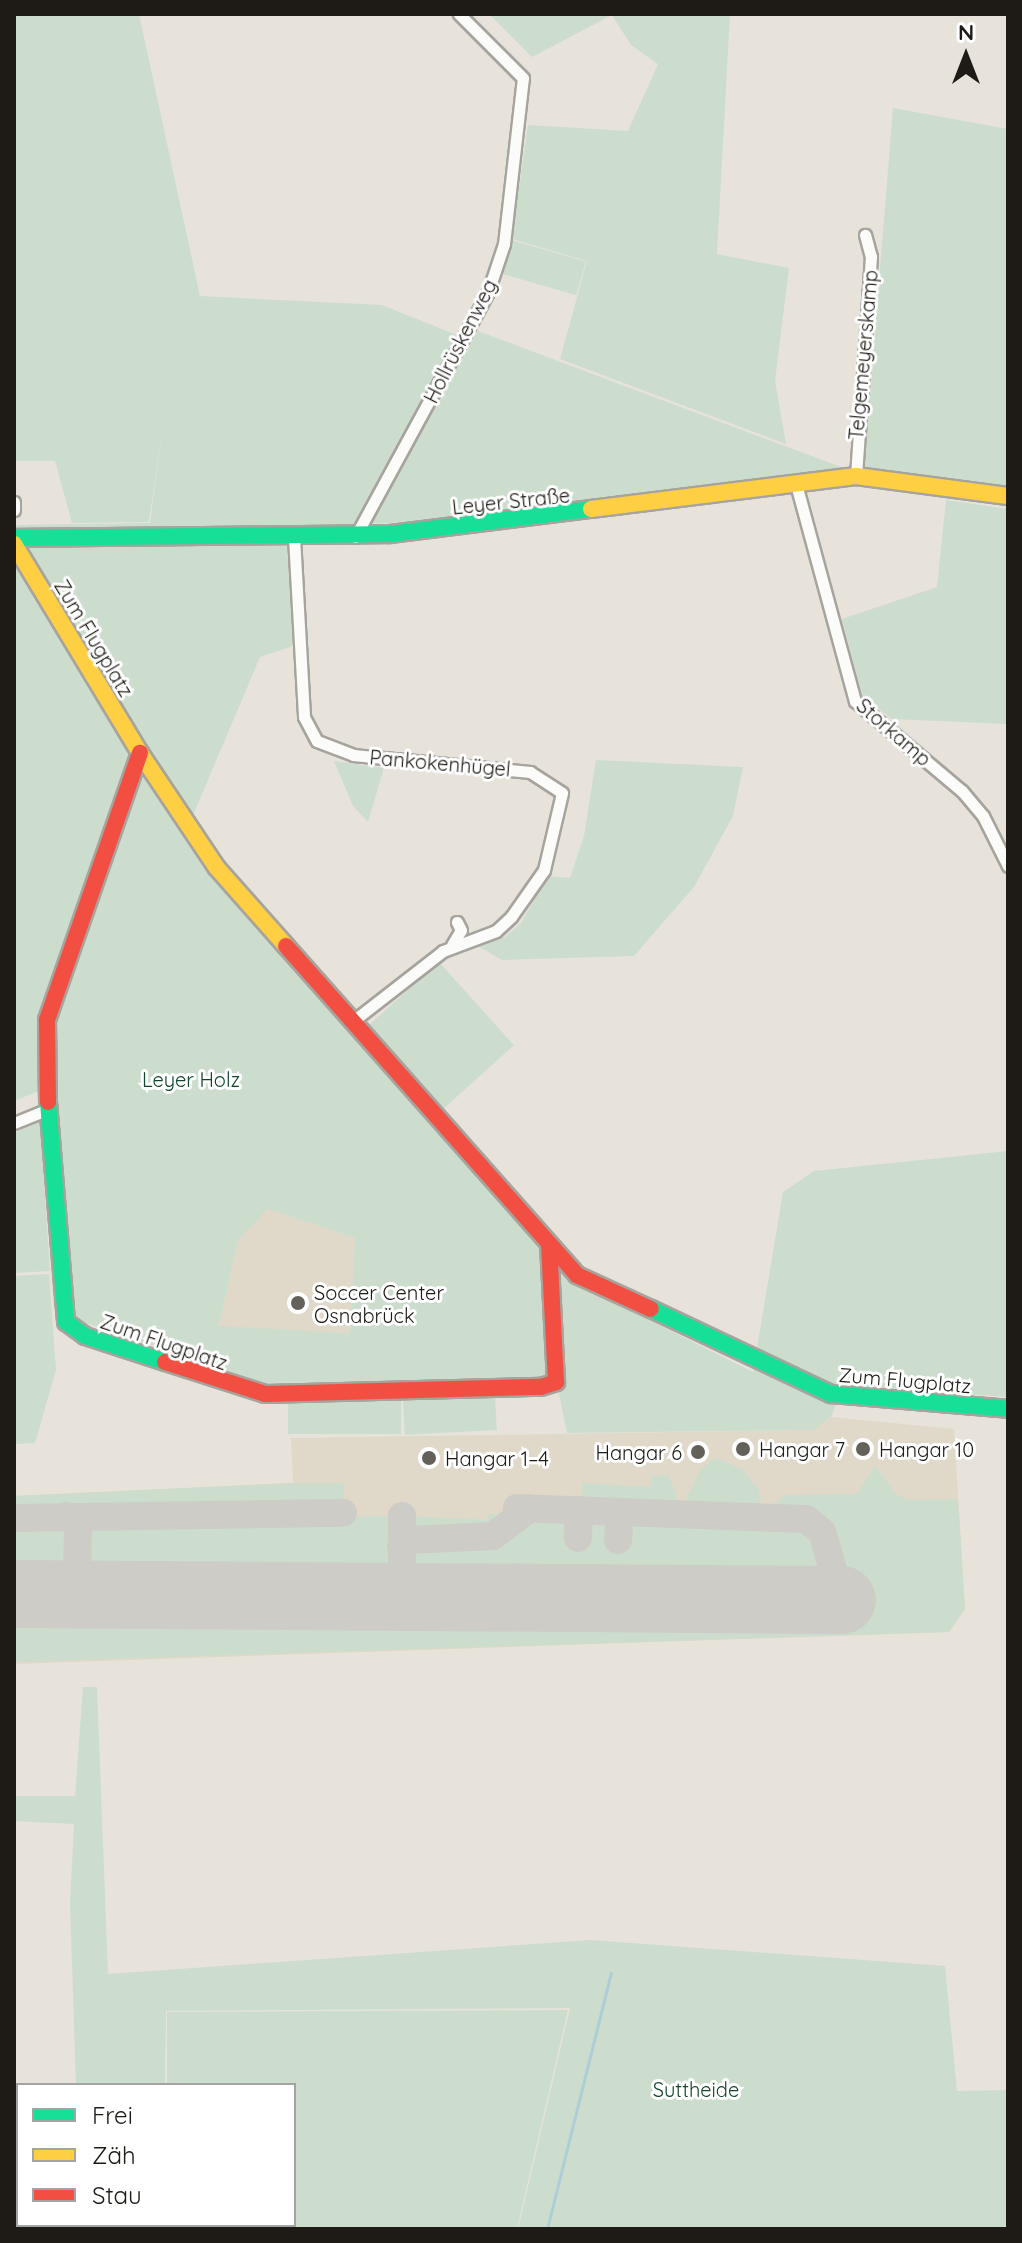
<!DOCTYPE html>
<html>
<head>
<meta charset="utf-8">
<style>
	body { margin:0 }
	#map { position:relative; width:1022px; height:2243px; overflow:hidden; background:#e7e3da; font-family:Quicksand,sans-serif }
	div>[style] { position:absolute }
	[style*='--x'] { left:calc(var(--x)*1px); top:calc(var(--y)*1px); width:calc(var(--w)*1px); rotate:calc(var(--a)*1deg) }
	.built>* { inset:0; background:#e0d8c8 }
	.green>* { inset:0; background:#ccddcd; transform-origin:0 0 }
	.stream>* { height:3px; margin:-1.5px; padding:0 1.5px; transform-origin:1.5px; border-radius:1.5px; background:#aecdd7 }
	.taxiway>* { height:28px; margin:-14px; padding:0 14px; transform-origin:14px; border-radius:14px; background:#ceccc6 }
	.runway>* { height:68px; margin:-34px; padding:0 34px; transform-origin:34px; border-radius:34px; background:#ceccc6 }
	.roads { filter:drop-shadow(2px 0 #a7a39d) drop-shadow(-2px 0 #a7a39d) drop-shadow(0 2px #a7a39d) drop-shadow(0 -2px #a7a39d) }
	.street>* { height:11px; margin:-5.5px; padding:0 5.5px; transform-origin:5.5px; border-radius:5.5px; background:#fbfbf9 }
	.fast>* { height:16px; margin:-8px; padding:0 8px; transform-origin:8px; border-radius:8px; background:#16e098 }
	.slow>* { height:16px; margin:-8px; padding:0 8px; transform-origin:8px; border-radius:8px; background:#ffcf43 }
	.jam>* { height:16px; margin:-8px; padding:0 8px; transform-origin:8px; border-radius:8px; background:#f24e42 }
	.dots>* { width:22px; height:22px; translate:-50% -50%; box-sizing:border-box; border:4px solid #fff; border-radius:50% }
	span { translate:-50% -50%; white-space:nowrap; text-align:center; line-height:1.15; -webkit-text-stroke:6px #fff; paint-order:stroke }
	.street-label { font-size:20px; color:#1e1b16 }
	.park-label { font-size:20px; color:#14462d }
	.poi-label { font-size:20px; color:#1e1b16 }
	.left { translate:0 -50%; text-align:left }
	.right { translate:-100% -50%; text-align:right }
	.frame { position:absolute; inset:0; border:16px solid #1e1b16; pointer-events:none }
	.legend { position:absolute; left:16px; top:2083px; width:280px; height:144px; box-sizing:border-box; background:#fff; border:2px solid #a5a4a2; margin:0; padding:10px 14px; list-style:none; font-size:24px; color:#1e1b16 }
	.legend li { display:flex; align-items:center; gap:16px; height:40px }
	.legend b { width:40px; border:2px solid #a5a4a2 }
	.north { position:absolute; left:926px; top:16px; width:80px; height:80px; -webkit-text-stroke:6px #fff; paint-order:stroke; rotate:0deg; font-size:22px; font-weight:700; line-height:32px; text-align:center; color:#1e1b16 }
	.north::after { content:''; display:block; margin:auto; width:28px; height:36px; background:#1e1b16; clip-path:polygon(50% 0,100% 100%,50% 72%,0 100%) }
</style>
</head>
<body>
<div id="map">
	<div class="built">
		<div style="clip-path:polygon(268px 1209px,355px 1238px,350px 1333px,219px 1327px,238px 1240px)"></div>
		<div style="clip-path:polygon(831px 1417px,954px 1429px,965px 1609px,949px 1632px,14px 1664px,14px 1496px,293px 1483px,291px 1438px,813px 1430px)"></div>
	</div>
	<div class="green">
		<div style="clip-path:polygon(evenodd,14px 14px,139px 14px,200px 296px,382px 305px,457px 335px,413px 419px,478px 331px,849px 470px,390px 523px,286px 526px,293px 646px,260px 657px,186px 832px,223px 887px,575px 1283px,753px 1372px,783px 1192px,814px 1171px,1008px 1151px,1008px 1397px,844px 1385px,831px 1417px,813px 1430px,567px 1433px,556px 1379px,262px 1383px,54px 1312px,39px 1091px,14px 1101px,14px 525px,150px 523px,163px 424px,149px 522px,72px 523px,55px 461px,14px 461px,14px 14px,268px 1209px,355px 1238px,350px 1333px,219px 1326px,238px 1240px,268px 1209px)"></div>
		<div style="clip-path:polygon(489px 14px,730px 14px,717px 254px,789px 268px,775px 381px,786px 444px,560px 359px,587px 261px,512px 239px,528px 125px,628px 131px,658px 64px,631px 45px,612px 15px,532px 57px)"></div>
		<div style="clip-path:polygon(893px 108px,1008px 129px,1008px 486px,864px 467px)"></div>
		<div style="left:511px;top:240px;width:78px;height:35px;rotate:16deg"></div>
		<div style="clip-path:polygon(946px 500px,1008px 509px,1008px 724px,892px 719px,862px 695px,842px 619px,937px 587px)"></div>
		<div style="clip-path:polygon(596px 760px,743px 767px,733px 816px,694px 887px,634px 956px,502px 960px,476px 945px,505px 937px,521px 923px,547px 876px,570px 878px,584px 836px)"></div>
		<div style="clip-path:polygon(334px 761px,384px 768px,368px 822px,353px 806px)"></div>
		<div style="left:439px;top:962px;width:112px;height:94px;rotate:48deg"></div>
		<div style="clip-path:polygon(40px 1122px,50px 1271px,14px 1273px,14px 1133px)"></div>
		<div style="clip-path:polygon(49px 1274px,56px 1370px,35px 1443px,14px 1444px,14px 1276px)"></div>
		<div style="left:495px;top:1396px;width:34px;height:92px;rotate:87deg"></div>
		<div style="left:401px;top:1399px;width:35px;height:113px;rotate:90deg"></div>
		<div style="clip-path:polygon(716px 1458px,743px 1470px,758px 1489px,761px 1499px,753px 1512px,701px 1511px,686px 1499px,700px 1470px)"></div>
		<div style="clip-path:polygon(875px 1466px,897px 1495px,910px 1500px,958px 1499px,965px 1609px,949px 1632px,14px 1662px,14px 1609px,862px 1614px,864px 1581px,841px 1569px,819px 1519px,776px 1512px,773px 1506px,786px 1495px,857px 1494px)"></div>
		<div style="clip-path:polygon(652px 1475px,669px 1476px,678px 1499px,672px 1505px,660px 1509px,583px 1500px,582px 1483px,651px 1487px)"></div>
		<div style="clip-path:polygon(293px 1483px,343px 1483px,344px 1506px,14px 1511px,14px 1496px)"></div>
		<div style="clip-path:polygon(489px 1514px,509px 1514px,509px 1518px,481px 1534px,423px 1535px,409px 1530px,408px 1516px,488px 1520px)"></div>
		<div style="clip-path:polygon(532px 1514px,669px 1521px,672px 1526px,715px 1528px,805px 1525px,817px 1536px,833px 1579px,828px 1584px,408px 1580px,409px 1551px,415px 1547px,494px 1540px)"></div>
		<div style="clip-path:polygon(394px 1516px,394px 1582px,86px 1580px,83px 1576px,85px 1533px,102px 1520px)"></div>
		<div style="clip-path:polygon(64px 1521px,73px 1540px,68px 1580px,14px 1580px,14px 1523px)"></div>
		<div style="clip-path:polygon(83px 1687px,97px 1687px,108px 1974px,590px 1940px,945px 1966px,957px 2091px,1008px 2090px,1008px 2229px,518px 2229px,570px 2008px,166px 2011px,165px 2085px,76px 2085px,70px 1903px,74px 1824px,14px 1821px,14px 1796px,75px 1796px)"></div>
		<div style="clip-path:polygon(568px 2010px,517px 2229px,167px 2229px,294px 2225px,294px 2085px,167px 2085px,167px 2012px)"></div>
		<div style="clip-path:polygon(14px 2188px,18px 2188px,18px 2225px,165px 2229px,14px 2229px)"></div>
	</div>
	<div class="stream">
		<div style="--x:14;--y:2199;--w:4;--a:0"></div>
		<div style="--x:149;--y:2225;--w:4;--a:90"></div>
		<div style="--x:547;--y:2229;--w:264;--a:-76"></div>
	</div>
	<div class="taxiway">
		<div style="--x:517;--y:1508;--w:289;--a:2.2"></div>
		<div style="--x:806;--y:1519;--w:21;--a:39"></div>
		<div style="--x:822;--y:1532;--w:71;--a:73.6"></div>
		<div style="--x:402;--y:1516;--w:67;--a:90"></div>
		<div style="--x:402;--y:1583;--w:12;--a:55"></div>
		<div style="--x:409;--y:1593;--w:15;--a:16"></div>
		<div style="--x:14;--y:1518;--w:329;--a:-0.9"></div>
		<div style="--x:578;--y:1538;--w:28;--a:-88"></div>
		<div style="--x:618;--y:1540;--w:28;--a:-86"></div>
		<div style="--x:401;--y:1546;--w:10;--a:-37"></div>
		<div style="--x:409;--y:1540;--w:84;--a:-2.7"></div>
		<div style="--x:493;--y:1536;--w:46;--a:-37.1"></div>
		<div style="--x:61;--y:1595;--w:22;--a:-43"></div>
		<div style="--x:77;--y:1580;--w:55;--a:-89"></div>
		<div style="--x:78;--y:1525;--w:15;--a:-143"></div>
		<div style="--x:379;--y:1597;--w:16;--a:-15"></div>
		<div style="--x:394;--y:1593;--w:13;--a:-51"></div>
	</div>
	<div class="runway">
		<div style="--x:14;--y:1594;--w:828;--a:0.42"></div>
	</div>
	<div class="roads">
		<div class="street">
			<div style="--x:856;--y:476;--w:220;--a:-86.1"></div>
			<div style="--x:871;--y:257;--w:23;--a:-105"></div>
			<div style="--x:796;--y:484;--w:225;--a:74.8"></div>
			<div style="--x:855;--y:701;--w:140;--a:40.1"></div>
			<div style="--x:962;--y:791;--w:33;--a:50"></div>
			<div style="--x:983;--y:816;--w:56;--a:63.4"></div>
			<div style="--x:14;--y:502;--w:8;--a:90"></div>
			<div style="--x:294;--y:537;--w:180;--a:86.8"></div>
			<div style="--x:304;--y:717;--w:27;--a:62"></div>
			<div style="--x:317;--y:741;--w:39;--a:21"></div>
			<div style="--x:353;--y:755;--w:178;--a:5.5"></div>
			<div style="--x:530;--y:772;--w:38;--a:33"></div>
			<div style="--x:562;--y:793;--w:79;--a:103.2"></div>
			<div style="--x:544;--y:870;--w:57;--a:125.1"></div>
			<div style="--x:511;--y:917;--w:21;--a:137"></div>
			<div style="--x:496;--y:931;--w:57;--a:159.3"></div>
			<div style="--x:443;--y:951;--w:114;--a:142.1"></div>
			<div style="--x:355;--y:537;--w:279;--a:-61.5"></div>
			<div style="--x:488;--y:292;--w:51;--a:-71.6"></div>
			<div style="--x:504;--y:244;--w:167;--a:-83.5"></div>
			<div style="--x:523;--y:78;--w:91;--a:-135"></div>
			<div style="--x:452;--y:945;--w:17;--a:-59"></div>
			<div style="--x:461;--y:930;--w:9;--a:-117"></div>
			<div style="--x:14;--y:1123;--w:37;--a:-22"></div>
		</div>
		<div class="fast">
			<div style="--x:14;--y:538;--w:376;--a:-0.6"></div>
			<div style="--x:390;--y:534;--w:203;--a:-7.1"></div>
			<div style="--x:48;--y:1102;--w:221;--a:85.3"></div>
			<div style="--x:66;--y:1322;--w:24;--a:36"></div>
			<div style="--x:85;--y:1336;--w:84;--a:18"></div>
			<div style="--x:651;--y:1309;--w:199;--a:25.3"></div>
			<div style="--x:831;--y:1394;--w:178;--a:4.8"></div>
		</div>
		<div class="slow">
			<div style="--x:591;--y:509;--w:267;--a:-7.1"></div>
			<div style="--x:856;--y:476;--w:153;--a:7.5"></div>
			<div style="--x:14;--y:544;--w:244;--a:58.9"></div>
			<div style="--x:140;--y:753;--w:138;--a:56.2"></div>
			<div style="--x:217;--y:868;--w:104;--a:48.5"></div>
		</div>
		<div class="jam">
			<div style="--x:286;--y:946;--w:439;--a:48.5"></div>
			<div style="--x:577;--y:1275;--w:81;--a:24.7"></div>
			<div style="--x:48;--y:1102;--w:82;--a:-90.7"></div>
			<div style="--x:47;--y:1020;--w:283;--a:-70.8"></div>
			<div style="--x:165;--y:1362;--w:105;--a:17.7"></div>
			<div style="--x:265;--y:1394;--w:276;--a:-1.5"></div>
			<div style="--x:541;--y:1387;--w:16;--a:-18"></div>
			<div style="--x:556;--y:1382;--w:138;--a:-92.9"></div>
		</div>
	</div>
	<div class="dots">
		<div style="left:298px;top:1303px;background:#64615b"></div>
		<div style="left:743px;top:1449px;background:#64615b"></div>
		<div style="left:863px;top:1449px;background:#64615b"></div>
		<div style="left:698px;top:1452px;background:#64615b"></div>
		<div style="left:429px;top:1458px;background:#64615b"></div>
	</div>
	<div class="street-label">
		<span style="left:460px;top:341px;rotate:-63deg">Hollrüskenweg</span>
		<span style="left:863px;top:355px;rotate:-85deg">Telgemeyerskamp</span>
		<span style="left:511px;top:501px;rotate:-6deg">Leyer Straße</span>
		<span style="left:94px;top:638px;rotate:59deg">Zum Flugplatz</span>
		<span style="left:894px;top:732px;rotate:41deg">Storkamp</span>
		<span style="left:440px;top:763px;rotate:5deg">Pankokenhügel</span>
		<span style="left:164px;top:1342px;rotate:19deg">Zum Flugplatz</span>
		<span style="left:905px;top:1380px;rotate:5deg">Zum Flugplatz</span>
	</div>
	<div class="park-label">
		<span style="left:191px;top:1079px">Leyer Holz</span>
		<span style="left:696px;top:2089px">Suttheide</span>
	</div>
	<div class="poi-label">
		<span class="left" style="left:314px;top:1304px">Soccer Center<br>Osnabrück</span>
		<span class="left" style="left:759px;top:1449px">Hangar 7</span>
		<span class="left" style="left:879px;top:1449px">Hangar 10</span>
		<span class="right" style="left:682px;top:1452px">Hangar 6</span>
		<span class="left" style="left:445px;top:1458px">Hangar 1–4</span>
	</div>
	<div class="frame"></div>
	<ul class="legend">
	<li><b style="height:10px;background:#16e098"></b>Frei</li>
	<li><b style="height:10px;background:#ffcf43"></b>Zäh</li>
	<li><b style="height:10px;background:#f24e42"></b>Stau</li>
	</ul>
	<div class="north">N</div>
</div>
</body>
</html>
